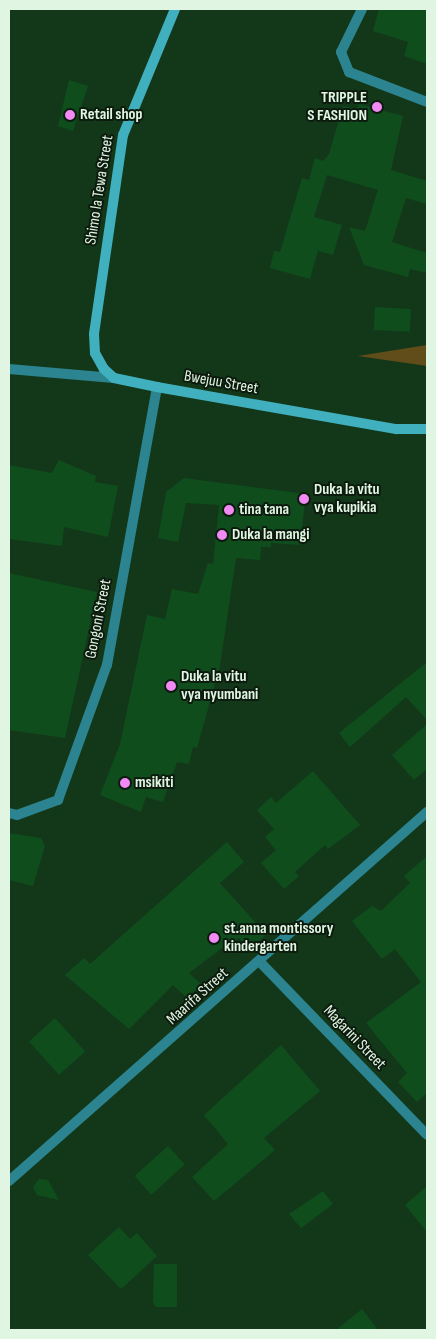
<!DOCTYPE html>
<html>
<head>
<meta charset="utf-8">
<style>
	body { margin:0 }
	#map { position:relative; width:436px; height:1339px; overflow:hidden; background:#133819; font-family:"Sofia Sans Condensed",sans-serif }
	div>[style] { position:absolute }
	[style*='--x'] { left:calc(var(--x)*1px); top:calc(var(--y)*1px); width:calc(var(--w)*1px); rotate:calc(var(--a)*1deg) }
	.green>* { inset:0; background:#614d1a }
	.building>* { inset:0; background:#0f4d1d; transform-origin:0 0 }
	.street>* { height:10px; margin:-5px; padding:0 5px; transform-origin:5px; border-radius:5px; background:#2b848f }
	.secondary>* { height:10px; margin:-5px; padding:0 5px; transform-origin:5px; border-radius:5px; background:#40b0be }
	.dots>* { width:14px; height:14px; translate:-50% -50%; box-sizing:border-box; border:2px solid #0c1b0e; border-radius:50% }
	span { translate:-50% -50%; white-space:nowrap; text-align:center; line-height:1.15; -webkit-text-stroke:4px #0c1b0e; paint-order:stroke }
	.poi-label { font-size:16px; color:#e1f6e2; font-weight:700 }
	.right { translate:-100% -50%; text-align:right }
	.left { translate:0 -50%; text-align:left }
	.street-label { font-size:16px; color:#e1f6e2 }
	.frame { position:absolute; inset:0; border:10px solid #e1f6e2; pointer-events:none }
</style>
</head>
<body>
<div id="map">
	<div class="green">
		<div style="clip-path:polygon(427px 345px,427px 366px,358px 356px)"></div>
	</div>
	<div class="building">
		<div style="clip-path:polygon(379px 9px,427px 9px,427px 64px,404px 56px,408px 42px,373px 31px)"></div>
		<div style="clip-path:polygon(69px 80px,88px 86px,73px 131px,58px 126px)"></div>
		<div style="clip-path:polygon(359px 104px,403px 116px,391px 170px,427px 181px,427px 204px,406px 198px,392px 242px,427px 253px,427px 273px,410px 269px,408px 277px,364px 265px,349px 227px,365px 231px,378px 190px,327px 175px,314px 217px,342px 225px,333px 255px,318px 251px,310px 279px,270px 268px,274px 251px,280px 252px,302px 178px,309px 180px,315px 158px,323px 161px,329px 154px,343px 106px,357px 109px)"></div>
		<div style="left:375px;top:307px;width:36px;height:23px;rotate:3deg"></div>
		<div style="clip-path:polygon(59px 460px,96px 476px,95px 482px,118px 486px,108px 537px,64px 527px,62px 546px,9px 539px,9px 465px,52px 473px)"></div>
		<div style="clip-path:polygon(184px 478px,306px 494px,300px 545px,271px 543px,271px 547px,261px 547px,260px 560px,236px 558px,220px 666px,197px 748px,193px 747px,189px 764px,177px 762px,163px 802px,146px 797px,141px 812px,100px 795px,120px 744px,147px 615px,165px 619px,172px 589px,198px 594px,208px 563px,213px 564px,219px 505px,186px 503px,178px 542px,158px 538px,166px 492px)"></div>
		<div style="clip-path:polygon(9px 573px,97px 592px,65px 738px,9px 730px)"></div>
		<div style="clip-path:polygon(427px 662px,427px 720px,406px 697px,350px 747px,339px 733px)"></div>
		<div style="clip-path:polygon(427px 724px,427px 769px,414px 780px,392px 755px)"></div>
		<div style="clip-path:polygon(313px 771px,360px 825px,328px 849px,325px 845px,295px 872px,299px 876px,284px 889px,261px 863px,276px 850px,265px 837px,274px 829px,257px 810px,271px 797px,276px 803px)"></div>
		<div style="clip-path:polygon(9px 833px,41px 838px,45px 846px,33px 886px,9px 880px)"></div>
		<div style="clip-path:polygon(227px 842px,244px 862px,220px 883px,266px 934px,250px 950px,239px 938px,222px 948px,189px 973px,201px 984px,187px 998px,173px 985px,129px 1029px,65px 975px,84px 958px,90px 964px)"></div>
		<div style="clip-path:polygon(427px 856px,427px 1093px,417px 1102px,398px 1082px,407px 1073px,366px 1023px,421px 982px,395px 949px,382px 959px,352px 921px,372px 906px,381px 911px,410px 883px,404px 876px)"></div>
		<div style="left:55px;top:1018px;width:45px;height:35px;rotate:48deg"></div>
		<div style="clip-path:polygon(281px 1045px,320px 1091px,264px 1138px,275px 1150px,214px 1201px,192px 1177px,228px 1144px,204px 1115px)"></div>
		<div style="left:168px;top:1146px;width:25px;height:45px;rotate:48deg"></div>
		<div style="clip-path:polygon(39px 1179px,48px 1180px,59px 1200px,37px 1195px,33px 1187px)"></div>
		<div style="clip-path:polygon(427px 1186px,427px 1232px,405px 1205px)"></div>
		<div style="clip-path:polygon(323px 1191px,333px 1204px,301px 1228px,289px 1214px)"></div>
		<div style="clip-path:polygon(119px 1227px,130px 1239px,137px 1233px,157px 1256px,121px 1289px,88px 1255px)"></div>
		<div style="clip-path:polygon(154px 1264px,177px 1264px,177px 1307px,156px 1307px,153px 1302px)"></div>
		<div style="clip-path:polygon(362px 1309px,378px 1330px,336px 1330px)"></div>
	</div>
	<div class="street">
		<div style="--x:362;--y:9;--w:48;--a:116"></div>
		<div style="--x:341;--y:52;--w:22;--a:68"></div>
		<div style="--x:349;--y:72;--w:84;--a:21"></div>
		<div style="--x:9;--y:369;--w:105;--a:4.9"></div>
		<div style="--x:9;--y:813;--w:8;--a:14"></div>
		<div style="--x:17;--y:815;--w:44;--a:-20.1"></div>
		<div style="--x:58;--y:800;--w:144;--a:-70.1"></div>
		<div style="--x:107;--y:665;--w:282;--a:-79.8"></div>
		<div style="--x:260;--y:962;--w:240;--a:46"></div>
		<div style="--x:9;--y:1181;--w:558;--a:-41.44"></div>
	</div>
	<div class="secondary">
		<div style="--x:175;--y:9;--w:136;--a:112.4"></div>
		<div style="--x:123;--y:135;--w:201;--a:98.3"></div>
		<div style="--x:94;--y:334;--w:19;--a:87"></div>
		<div style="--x:95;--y:353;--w:18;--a:61"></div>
		<div style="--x:104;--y:369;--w:13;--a:42"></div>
		<div style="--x:114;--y:378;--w:44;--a:11.8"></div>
		<div style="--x:157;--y:387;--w:243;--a:10"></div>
		<div style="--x:396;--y:429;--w:31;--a:0"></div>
	</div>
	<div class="dots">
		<div style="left:377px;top:107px;background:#f28af3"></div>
		<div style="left:70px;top:115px;background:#f28af3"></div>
		<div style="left:304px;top:499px;background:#f28af3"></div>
		<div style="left:229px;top:510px;background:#f28af3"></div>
		<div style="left:222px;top:535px;background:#f28af3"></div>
		<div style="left:171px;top:686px;background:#f28af3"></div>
		<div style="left:125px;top:783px;background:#f28af3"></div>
		<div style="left:214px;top:938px;background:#f28af3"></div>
	</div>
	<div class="poi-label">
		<span class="right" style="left:367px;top:107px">TRIPPLE<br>S FASHION</span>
		<span class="left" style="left:80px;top:115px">Retail shop</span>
		<span class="left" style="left:314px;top:499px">Duka la vitu<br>vya kupikia</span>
		<span class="left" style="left:239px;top:510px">tina tana</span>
		<span class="left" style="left:232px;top:535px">Duka la mangi</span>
		<span class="left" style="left:181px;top:686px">Duka la vitu<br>vya nyumbani</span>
		<span class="left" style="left:135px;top:783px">msikiti</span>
		<span class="left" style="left:224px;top:938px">st.anna montissory<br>kindergarten</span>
	</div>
	<div class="street-label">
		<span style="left:100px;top:190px;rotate:-81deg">Shimo la Tewa Street</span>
		<span style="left:221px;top:383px;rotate:10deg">Bwejuu Street</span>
		<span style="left:99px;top:619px;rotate:-79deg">Gongoni Street</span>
		<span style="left:198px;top:997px;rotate:-42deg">Maarifa Street</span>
		<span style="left:354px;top:1038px;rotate:46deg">Magarini Street</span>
	</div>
	<div class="frame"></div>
</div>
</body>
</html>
